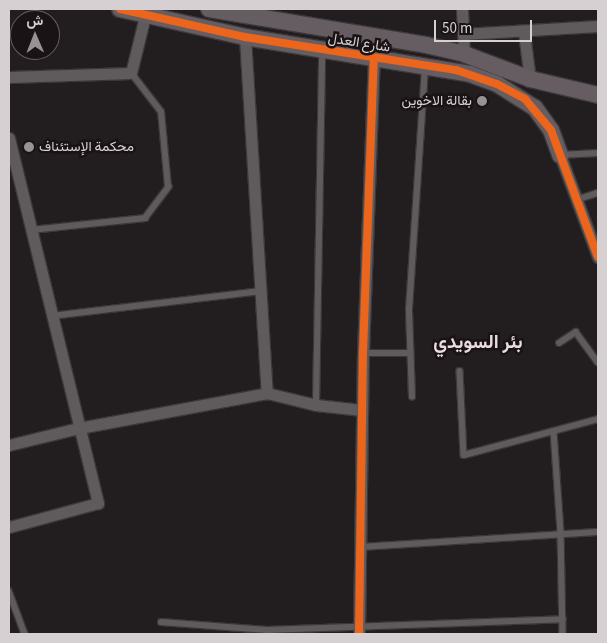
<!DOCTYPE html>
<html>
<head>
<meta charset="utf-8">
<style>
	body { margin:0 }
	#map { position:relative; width:607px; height:643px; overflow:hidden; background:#221e20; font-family:"Source Sans 3",Vazirmatn,sans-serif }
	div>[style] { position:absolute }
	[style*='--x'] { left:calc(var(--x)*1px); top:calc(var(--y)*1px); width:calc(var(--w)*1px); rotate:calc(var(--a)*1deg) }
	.roads { filter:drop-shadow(1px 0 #3c3839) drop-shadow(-1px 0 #3c3839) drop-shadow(0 1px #3c3839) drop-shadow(0 -1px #3c3839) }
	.lane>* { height:5.5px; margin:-2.75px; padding:0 2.75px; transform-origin:2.75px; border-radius:2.75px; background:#5f5b5d }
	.street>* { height:11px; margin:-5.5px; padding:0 5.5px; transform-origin:5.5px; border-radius:5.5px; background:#5f5b5d }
	.secondary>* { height:16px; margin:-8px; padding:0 8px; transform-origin:8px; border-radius:8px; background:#655d61 }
	.cycleway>* { height:8px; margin:-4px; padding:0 4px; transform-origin:4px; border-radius:4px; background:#eb651d }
	.dots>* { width:14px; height:14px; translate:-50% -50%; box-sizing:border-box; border:2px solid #1a1315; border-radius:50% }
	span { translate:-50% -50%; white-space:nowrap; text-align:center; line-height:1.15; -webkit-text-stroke:5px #1a1315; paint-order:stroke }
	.street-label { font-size:14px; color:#d6d0d2 }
	.poi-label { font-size:14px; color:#d6d0d2 }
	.right { translate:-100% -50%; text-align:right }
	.left { translate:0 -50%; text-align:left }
	.district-label { font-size:19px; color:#e8dce0; font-weight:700 }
	.frame { position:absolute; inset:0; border:10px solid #d6d0d2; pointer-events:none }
	.north { position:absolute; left:10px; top:10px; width:50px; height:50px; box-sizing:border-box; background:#1a1315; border:1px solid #655f61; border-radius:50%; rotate:359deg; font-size:14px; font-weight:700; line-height:20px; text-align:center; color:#d6d0d2 }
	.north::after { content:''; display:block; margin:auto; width:18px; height:22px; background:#979294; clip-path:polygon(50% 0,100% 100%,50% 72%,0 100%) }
	.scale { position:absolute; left:434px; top:20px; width:98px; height:22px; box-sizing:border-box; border:2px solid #d6d0d2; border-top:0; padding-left:6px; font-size:15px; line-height:18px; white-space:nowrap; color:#d6d0d2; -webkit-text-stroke:4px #1a1315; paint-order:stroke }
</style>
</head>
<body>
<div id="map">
	<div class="roads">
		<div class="lane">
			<div style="--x:560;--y:155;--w:38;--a:-3"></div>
			<div style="--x:576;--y:200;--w:23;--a:-18"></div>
			<div style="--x:31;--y:230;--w:115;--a:-6"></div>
			<div style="--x:145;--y:218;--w:39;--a:-53"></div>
			<div style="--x:168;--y:187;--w:75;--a:-95.3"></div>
			<div style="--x:161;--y:112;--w:49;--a:-127.6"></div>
			<div style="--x:52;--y:316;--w:210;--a:-6.8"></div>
			<div style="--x:559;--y:343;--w:20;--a:-33"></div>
			<div style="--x:576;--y:332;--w:37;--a:54"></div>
			<div style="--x:363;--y:353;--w:47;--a:0"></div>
			<div style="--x:460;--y:371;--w:84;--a:87.3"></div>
			<div style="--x:464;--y:455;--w:139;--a:-15"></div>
			<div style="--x:412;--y:397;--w:88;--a:-92"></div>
			<div style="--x:409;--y:309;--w:242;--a:-86.2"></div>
			<div style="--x:316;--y:405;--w:353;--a:-89"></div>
			<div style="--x:554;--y:432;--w:100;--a:86"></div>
			<div style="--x:561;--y:532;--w:102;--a:88.9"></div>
			<div style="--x:360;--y:547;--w:238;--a:-3.6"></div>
			<div style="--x:9;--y:591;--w:46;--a:69.6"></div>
			<div style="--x:161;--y:622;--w:106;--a:4.3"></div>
			<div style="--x:267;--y:630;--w:296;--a:-2.1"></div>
		</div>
		<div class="street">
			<div style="--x:462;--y:9;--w:45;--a:87.5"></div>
			<div style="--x:524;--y:33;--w:46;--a:82.6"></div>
			<div style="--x:463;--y:34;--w:135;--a:-3.4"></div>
			<div style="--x:245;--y:37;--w:357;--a:86.5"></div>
			<div style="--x:9;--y:77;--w:122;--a:-1.9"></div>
			<div style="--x:131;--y:73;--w:59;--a:-76.2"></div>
			<div style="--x:9;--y:138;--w:376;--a:76.3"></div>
			<div style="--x:98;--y:503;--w:92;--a:164.9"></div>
			<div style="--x:560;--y:155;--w:109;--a:69.6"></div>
			<div style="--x:9;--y:445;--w:72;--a:-13.7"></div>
			<div style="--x:79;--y:428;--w:191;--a:-10.5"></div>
			<div style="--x:267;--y:393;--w:50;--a:13.8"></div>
			<div style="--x:316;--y:405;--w:46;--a:6.2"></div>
			<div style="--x:359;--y:634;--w:281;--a:-89.2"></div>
			<div style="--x:363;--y:353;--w:294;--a:-87.9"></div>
		</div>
		<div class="secondary">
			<div style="--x:120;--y:9;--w:128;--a:12.6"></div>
			<div style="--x:245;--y:37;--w:228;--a:9.3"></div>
			<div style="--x:470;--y:74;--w:29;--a:20"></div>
			<div style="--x:497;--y:84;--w:45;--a:32.3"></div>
			<div style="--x:535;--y:108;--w:27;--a:54"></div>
			<div style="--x:551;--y:130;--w:27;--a:70"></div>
			<div style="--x:209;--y:9;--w:220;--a:9.4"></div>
			<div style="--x:426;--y:45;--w:39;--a:13"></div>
			<div style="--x:464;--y:54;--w:71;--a:20.7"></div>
			<div style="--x:530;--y:79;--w:70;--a:13.2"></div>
		</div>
	</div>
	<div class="cycleway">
		<div style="--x:120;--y:9;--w:128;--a:12.6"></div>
		<div style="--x:245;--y:37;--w:214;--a:8.9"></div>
		<div style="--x:456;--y:70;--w:43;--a:18.9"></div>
		<div style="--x:497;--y:84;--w:32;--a:28"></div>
		<div style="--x:525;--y:99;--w:40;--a:50"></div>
		<div style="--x:551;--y:130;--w:135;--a:69.7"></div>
		<div style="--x:359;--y:634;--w:281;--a:-89.2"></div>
		<div style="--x:363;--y:353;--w:294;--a:-87.9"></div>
	</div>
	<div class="dots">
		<div style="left:482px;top:101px;background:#979294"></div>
		<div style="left:29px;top:147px;background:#979294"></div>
	</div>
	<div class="street-label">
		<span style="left:359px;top:43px;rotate:9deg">شارع العدل</span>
	</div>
	<div class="poi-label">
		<span class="right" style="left:472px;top:101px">بقالة الاخوين</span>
		<span class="left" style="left:39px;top:147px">محكمة الإستئناف</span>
	</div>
	<div class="district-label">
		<span style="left:478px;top:343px">بئر السويدي</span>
	</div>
	<div class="frame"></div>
	<div class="north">ش</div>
	<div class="scale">50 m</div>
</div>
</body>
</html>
